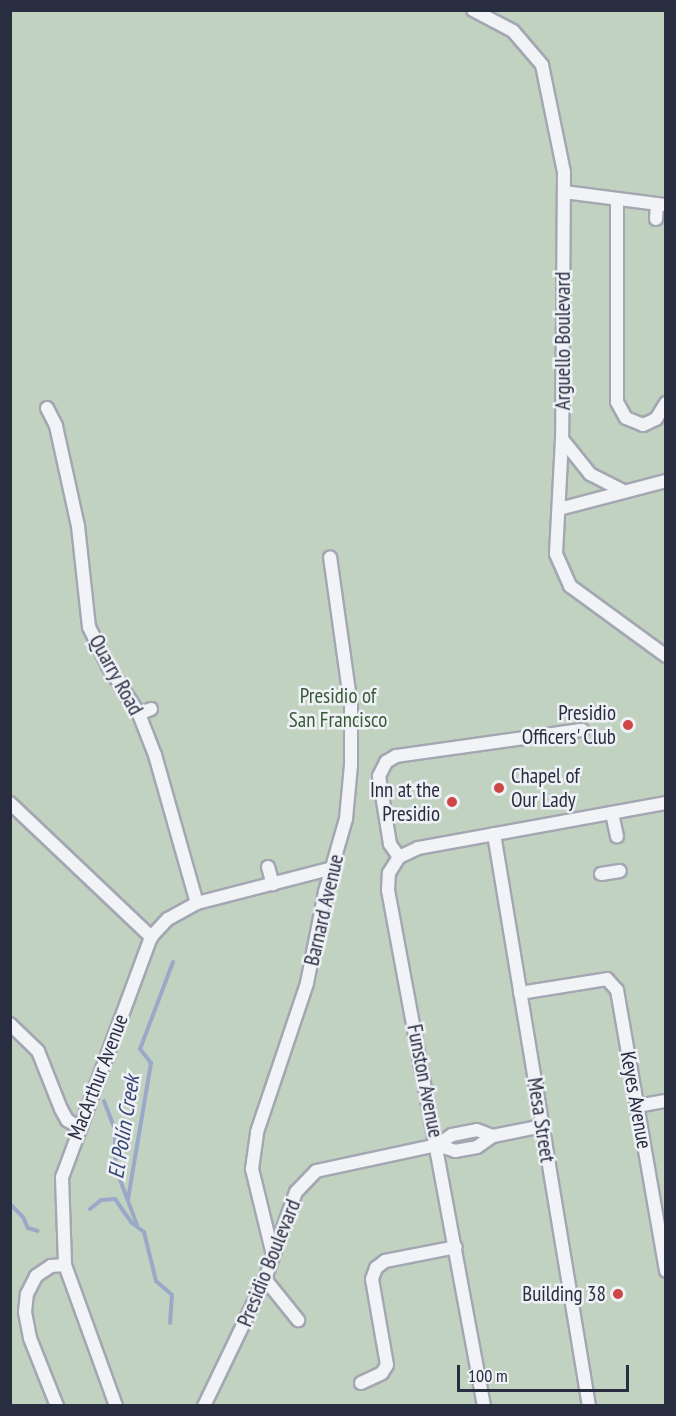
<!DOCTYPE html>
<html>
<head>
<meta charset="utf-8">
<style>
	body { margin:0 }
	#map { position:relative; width:676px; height:1416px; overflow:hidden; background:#dfe1e8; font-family:"PT Sans Narrow",sans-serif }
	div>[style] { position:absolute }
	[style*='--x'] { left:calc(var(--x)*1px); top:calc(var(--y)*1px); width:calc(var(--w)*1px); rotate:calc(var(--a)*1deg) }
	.green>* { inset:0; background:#c2d2c1; transform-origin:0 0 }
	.stream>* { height:4px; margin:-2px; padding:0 2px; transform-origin:2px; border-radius:2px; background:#9ba9c8 }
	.roads { filter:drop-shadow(2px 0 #a4a7b2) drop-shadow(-2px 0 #a4a7b2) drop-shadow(0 2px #a4a7b2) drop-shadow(0 -2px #a4a7b2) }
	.minor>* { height:12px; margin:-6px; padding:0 6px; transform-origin:6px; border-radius:6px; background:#f2f3f7 }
	.dots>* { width:16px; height:16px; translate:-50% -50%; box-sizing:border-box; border:3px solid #eff1f6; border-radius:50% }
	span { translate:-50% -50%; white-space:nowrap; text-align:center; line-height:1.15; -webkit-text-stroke:5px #eff1f6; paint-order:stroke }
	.street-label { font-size:21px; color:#282d40 }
	.park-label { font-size:21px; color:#375b36 }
	.poi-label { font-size:21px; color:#282d40 }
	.right { translate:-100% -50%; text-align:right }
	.left { translate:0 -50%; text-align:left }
	.water-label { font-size:22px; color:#334573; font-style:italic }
	.frame { position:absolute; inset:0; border:12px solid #282d40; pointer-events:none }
	.scale { position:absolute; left:457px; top:1365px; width:172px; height:27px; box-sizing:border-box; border:3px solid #282d40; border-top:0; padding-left:8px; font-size:18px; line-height:21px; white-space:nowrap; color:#282d40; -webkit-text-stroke:4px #eff1f6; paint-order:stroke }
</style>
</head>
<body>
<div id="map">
	<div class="green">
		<div style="left:10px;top:11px;width:655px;height:1394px"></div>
	</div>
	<div class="stream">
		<div style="--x:104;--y:1101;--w:31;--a:69"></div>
		<div style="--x:115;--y:1130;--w:39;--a:89"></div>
		<div style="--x:116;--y:1169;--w:60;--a:69.4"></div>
		<div style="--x:128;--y:1199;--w:138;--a:-80.4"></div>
		<div style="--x:151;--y:1063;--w:18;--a:-128"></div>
		<div style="--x:140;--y:1049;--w:93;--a:-69.2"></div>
		<div style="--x:10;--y:1204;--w:18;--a:45"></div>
		<div style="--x:23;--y:1217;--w:12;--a:66"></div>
		<div style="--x:28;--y:1228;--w:10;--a:17"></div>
		<div style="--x:90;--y:1209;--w:14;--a:-39"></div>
		<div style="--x:101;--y:1200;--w:14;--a:-4"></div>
		<div style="--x:115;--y:1199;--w:29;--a:55"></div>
		<div style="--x:132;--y:1223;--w:15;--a:37"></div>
		<div style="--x:144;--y:1232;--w:50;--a:76.2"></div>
		<div style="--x:156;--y:1281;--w:21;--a:41"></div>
		<div style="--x:172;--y:1295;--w:28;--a:94"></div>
	</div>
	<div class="roads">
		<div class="minor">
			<div style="--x:473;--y:10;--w:45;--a:27.7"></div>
			<div style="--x:513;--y:31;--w:45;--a:49.5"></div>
			<div style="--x:542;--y:65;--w:109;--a:78.4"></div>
			<div style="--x:564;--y:172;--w:267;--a:90.4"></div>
			<div style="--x:562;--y:439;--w:115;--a:93"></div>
			<div style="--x:556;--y:554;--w:35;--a:66"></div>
			<div style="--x:570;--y:586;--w:119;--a:36.1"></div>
			<div style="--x:564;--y:192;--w:103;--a:7.3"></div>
			<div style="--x:617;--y:200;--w:202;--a:90"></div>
			<div style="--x:617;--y:402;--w:18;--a:61"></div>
			<div style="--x:626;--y:418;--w:18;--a:22"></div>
			<div style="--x:643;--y:425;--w:14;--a:-25"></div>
			<div style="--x:656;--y:419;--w:19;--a:-58"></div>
			<div style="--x:656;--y:219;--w:14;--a:-86"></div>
			<div style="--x:47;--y:408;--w:20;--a:63"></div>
			<div style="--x:56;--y:426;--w:102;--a:77.6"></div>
			<div style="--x:78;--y:526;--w:102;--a:83.8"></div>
			<div style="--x:89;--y:627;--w:43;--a:64"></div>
			<div style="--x:108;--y:666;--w:57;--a:57.1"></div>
			<div style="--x:139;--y:714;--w:44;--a:68.7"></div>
			<div style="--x:155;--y:755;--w:154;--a:74.2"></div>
			<div style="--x:562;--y:439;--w:45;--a:51.3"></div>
			<div style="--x:590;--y:474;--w:35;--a:27"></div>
			<div style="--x:559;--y:509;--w:111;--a:-14.7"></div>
			<div style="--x:139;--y:714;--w:13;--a:-23"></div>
			<div style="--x:10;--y:803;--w:195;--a:43.5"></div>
			<div style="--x:151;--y:937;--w:256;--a:110.3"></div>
			<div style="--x:62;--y:1177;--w:88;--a:88"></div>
			<div style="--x:65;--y:1265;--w:150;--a:70.1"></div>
			<div style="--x:612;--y:813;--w:24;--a:78"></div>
			<div style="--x:494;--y:834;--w:580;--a:80.57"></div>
			<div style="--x:399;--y:857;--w:16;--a:-125"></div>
			<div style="--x:390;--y:844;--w:69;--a:-99.2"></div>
			<div style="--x:379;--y:776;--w:16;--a:-63"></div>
			<div style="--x:386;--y:762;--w:12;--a:-31"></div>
			<div style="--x:396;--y:756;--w:188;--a:-8"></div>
			<div style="--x:268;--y:867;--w:18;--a:74"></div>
			<div style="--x:601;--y:874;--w:19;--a:-9"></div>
			<div style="--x:151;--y:937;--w:25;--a:-47"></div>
			<div style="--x:168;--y:919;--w:33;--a:-29"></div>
			<div style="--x:197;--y:903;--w:140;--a:-14.4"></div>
			<div style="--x:520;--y:993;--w:88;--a:-9.1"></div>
			<div style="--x:607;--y:979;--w:15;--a:48"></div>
			<div style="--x:617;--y:990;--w:285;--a:80.1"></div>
			<div style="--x:10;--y:1024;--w:39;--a:44"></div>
			<div style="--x:38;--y:1051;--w:62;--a:68.4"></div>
			<div style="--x:61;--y:1109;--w:13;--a:61"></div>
			<div style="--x:67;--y:1120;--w:15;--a:32"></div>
			<div style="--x:637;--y:1106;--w:29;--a:-10"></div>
			<div style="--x:437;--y:1145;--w:19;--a:18"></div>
			<div style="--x:455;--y:1151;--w:22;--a:-10"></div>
			<div style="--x:477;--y:1147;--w:19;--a:-35"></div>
			<div style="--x:493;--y:1136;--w:50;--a:-11.5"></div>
			<div style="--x:273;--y:1255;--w:89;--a:-103.7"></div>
			<div style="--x:252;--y:1169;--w:37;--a:-82"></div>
			<div style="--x:257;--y:1132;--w:157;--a:-71.4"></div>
			<div style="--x:307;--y:983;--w:93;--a:-78.8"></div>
			<div style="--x:325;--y:892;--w:76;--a:-74"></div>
			<div style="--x:346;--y:819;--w:54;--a:-84.7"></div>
			<div style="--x:351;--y:765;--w:59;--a:-90"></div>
			<div style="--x:351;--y:706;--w:150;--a:-98"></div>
			<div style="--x:265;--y:1279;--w:53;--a:51.2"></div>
			<div style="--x:361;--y:1383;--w:23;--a:-25"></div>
			<div style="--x:382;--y:1373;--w:9;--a:-58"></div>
			<div style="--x:387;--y:1365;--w:87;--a:-99.9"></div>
			<div style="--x:372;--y:1279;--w:12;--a:-70"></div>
			<div style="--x:376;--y:1268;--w:11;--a:-38"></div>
			<div style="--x:385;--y:1261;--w:72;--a:-11.2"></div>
			<div style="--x:57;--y:1406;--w:73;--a:-111.7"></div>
			<div style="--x:30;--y:1338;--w:26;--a:-101"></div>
			<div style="--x:25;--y:1312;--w:18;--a:-84"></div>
			<div style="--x:27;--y:1294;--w:20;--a:-63"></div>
			<div style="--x:36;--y:1276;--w:18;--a:-34"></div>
			<div style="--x:51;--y:1266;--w:14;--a:-4"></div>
			<div style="--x:204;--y:1406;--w:141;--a:-64.3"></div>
			<div style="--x:265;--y:1279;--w:92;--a:-70.4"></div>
			<div style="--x:296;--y:1192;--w:29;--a:-46"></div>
			<div style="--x:316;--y:1171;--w:124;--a:-12.1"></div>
			<div style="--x:437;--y:1145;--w:18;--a:-34"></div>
			<div style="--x:452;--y:1135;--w:25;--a:-11"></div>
			<div style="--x:477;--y:1130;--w:17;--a:21"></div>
			<div style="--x:484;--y:1406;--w:525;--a:-100.54"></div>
			<div style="--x:388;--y:890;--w:17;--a:-87"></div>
			<div style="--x:389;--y:873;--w:19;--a:-58"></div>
			<div style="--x:399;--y:857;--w:21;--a:-25"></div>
			<div style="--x:418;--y:848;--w:252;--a:-10.3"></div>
		</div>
	</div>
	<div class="dots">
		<div style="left:628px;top:725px;background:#cd4745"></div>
		<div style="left:499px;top:788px;background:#cd4745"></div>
		<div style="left:452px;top:802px;background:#cd4745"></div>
		<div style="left:618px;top:1294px;background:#cd4745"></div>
	</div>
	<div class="street-label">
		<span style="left:563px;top:341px;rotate:-90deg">Arguello Boulevard</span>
		<span style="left:116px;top:675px;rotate:61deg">Quarry Road</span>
		<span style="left:324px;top:910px;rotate:-77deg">Barnard Avenue</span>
		<span style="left:98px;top:1077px;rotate:-69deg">MacArthur Avenue</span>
		<span style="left:425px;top:1081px;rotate:79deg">Funston Avenue</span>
		<span style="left:636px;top:1100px;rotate:80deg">Keyes Avenue</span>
		<span style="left:541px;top:1120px;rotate:81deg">Mesa Street</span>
		<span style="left:269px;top:1263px;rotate:-68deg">Presidio Boulevard</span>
	</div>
	<div class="park-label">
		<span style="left:338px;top:708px">Presidio of<br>San Francisco</span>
	</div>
	<div class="poi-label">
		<span class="right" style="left:616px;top:725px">Presidio<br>Officers' Club</span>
		<span class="left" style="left:511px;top:788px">Chapel of<br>Our Lady</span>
		<span class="right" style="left:440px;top:802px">Inn at the<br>Presidio</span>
		<span class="right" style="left:606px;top:1294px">Building 38</span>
	</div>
	<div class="water-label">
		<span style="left:124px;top:1127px;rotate:-81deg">El Polín Creek</span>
	</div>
	<div class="frame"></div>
	<div class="scale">100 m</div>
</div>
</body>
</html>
